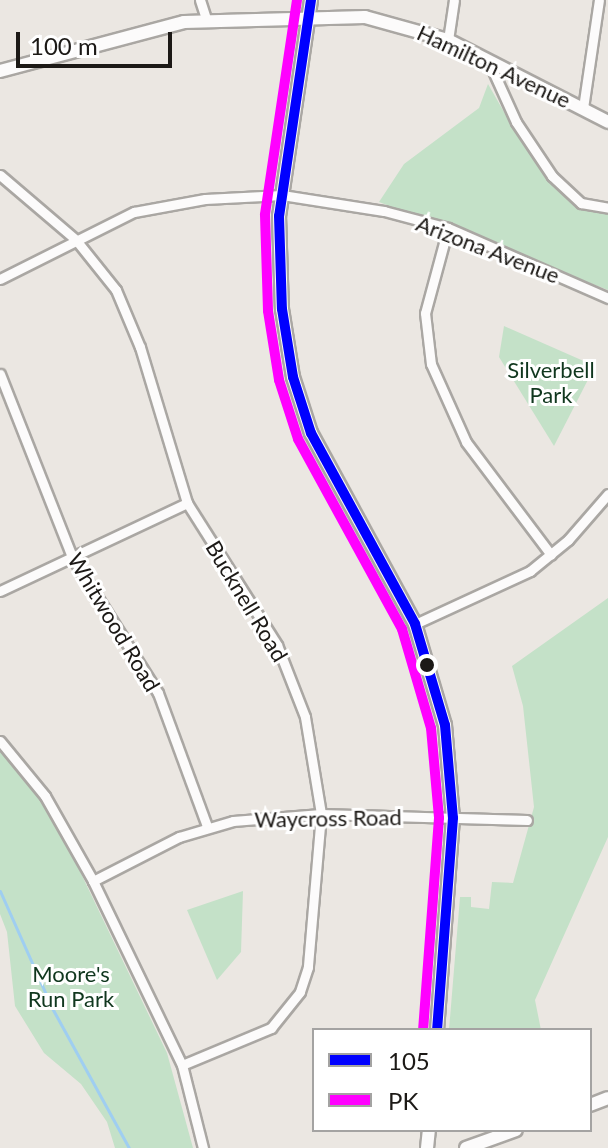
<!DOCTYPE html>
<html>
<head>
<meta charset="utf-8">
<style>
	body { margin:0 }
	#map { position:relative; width:608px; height:1148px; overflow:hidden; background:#ebe7e2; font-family:Lato,sans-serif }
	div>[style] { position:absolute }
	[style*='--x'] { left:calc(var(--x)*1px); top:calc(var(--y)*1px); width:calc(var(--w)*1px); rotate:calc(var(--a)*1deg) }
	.green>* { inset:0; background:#c4e1c8 }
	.stream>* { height:3px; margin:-1.5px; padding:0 1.5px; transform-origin:1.5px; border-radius:1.5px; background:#9fcef1 }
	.roads { filter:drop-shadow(2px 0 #aaa7a3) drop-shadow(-2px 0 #aaa7a3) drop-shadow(0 2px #aaa7a3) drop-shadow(0 -2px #aaa7a3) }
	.street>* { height:9px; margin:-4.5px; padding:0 4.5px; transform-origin:4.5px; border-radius:4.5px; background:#fcfbfb }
	.secondary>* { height:12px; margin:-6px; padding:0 6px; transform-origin:6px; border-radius:6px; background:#fcfbfb }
	.bus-1>* { height:10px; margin:-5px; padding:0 5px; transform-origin:5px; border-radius:5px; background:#00f }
	.bus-2>* { height:10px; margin:-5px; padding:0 5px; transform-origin:5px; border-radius:5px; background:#f0f }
	.dots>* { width:22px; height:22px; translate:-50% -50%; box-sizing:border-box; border:4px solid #fff; border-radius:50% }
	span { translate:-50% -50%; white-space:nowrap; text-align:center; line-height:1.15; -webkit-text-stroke:6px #fff; paint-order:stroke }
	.street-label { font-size:22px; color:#1c1916 }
	.park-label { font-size:22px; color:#10371e }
	.legend { position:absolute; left:312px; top:1028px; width:280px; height:104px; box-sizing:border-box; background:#fff; border:2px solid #a4a3a2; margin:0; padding:10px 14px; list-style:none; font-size:24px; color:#1c1916 }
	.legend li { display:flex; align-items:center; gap:16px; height:40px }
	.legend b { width:40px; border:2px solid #a4a3a2 }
	.scale { position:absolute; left:16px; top:32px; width:156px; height:36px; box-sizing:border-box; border:4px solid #1c1916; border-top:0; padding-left:10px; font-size:24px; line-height:28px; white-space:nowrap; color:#1c1916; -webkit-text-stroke:6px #fff; paint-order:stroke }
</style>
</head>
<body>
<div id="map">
	<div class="green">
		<div style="clip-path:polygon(488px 84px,508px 119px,535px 146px,574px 202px,608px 209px,608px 290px,379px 202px,404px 164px,479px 108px)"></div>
		<div style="clip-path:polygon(504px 326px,595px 366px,554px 446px,499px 357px)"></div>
		<div style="clip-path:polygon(608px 598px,608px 837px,535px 1000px,541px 1030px,449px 1030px,460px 897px,471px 897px,471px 907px,489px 909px,492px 882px,513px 883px,534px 807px,523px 706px,512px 666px)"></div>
		<div style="clip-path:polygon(0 750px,37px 795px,75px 861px,167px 1053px,193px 1148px,115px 1148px,107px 1122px,81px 1084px,44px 1053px,15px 1006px,7px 932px,0 914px)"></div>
		<div style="clip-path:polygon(243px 891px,241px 952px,217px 980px,187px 910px)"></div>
	</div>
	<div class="stream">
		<div style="--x:0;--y:891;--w:128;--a:66"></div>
		<div style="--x:52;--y:1008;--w:160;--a:61.2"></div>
	</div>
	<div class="roads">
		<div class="street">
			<div style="--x:200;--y:0;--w:20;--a:72"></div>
			<div style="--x:448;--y:40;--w:40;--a:-81.5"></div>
			<div style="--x:488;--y:60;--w:68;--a:65.7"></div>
			<div style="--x:516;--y:122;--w:65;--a:56.3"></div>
			<div style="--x:552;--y:176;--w:40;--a:43"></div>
			<div style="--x:581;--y:203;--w:27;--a:10"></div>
			<div style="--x:583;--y:108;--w:109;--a:-81.6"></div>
			<div style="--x:0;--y:175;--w:100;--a:40.5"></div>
			<div style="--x:76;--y:240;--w:64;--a:51.3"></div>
			<div style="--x:116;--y:290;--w:62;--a:67.2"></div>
			<div style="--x:140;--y:347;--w:163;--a:73.2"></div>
			<div style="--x:187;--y:503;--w:168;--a:57.6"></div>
			<div style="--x:277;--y:645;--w:77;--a:68.7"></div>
			<div style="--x:305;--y:717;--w:98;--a:80.6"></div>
			<div style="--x:321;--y:814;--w:154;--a:94.9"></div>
			<div style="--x:308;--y:967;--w:26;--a:108"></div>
			<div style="--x:300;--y:992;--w:46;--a:128.9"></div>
			<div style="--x:271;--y:1028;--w:96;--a:157.4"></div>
			<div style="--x:448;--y:228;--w:88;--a:105.1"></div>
			<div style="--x:425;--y:313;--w:51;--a:83.3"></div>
			<div style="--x:431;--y:364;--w:85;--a:65.8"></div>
			<div style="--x:466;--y:442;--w:141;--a:53"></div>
			<div style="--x:0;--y:279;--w:150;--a:-26.6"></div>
			<div style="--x:134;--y:212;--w:72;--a:-10.4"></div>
			<div style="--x:205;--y:199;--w:77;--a:-3"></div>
			<div style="--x:282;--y:195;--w:103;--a:8.9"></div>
			<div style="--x:384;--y:211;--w:66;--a:14.9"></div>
			<div style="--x:448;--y:228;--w:175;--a:23.6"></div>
			<div style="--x:0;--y:374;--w:197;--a:68.5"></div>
			<div style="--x:72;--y:557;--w:161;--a:57.7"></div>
			<div style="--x:158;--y:693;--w:142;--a:69.8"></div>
			<div style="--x:0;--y:591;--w:207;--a:-25.2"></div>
			<div style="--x:415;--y:624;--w:127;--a:-24.7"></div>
			<div style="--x:530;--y:571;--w:49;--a:-39.2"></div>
			<div style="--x:568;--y:540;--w:61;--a:-49"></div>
			<div style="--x:0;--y:741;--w:71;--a:50.7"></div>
			<div style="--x:45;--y:796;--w:98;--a:60.5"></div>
			<div style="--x:93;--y:881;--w:204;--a:64.2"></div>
			<div style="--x:182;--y:1065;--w:86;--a:75.8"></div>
			<div style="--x:93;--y:881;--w:97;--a:-27.1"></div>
			<div style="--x:179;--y:837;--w:56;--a:-16.5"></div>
			<div style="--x:233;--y:821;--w:88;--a:-4.5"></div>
			<div style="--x:321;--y:814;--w:206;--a:1.7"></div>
		</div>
		<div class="secondary">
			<div style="--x:311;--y:0;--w:218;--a:98.4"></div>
			<div style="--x:279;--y:216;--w:93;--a:88.2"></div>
			<div style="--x:282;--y:309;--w:69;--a:80.8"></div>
			<div style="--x:293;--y:377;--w:59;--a:72.2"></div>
			<div style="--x:311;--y:433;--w:217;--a:61.4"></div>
			<div style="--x:415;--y:624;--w:105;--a:73.5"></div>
			<div style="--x:445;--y:725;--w:93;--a:85.1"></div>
			<div style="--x:453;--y:818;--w:213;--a:94.3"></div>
			<div style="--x:0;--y:71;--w:190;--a:-14.9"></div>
			<div style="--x:184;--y:22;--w:181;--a:-1.6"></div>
			<div style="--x:365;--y:17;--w:86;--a:15.5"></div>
			<div style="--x:448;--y:40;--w:180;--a:27.1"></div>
			<div style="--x:590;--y:1105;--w:19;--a:-21"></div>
			<div style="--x:427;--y:1148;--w:18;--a:-84"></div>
			<div style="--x:466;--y:1148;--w:53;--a:-19.8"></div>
		</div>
	</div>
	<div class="bus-1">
		<div style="--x:311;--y:0;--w:218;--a:98.4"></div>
		<div style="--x:279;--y:216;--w:93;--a:88.2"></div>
		<div style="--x:282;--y:309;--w:69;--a:80.8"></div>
		<div style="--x:293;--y:377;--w:59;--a:72.2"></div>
		<div style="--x:311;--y:433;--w:217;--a:61.4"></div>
		<div style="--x:415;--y:624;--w:105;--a:73.5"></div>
		<div style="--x:445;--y:725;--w:93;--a:85.1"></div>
		<div style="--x:453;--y:818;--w:213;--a:94.3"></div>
	</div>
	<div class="bus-2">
		<div style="--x:297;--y:0;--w:217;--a:98.5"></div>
		<div style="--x:265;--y:215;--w:96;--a:88.2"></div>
		<div style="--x:268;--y:311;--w:70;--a:80.9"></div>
		<div style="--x:279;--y:380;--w:62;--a:72.1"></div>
		<div style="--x:298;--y:439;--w:217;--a:61.3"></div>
		<div style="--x:402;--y:629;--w:103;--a:73.7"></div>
		<div style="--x:431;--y:728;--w:90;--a:84.9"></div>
		<div style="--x:439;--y:818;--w:212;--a:94.3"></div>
	</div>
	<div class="dots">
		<div style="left:427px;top:665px;background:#1c1916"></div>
	</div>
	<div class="street-label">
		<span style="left:494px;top:66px;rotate:25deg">Hamilton Avenue</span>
		<span style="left:488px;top:249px;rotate:21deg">Arizona Avenue</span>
		<span style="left:247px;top:601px;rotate:59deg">Bucknell Road</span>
		<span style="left:114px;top:622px;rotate:59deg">Whitwood Road</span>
		<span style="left:328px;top:818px;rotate:-1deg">Waycross Road</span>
	</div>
	<div class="park-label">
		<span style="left:551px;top:382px">Silverbell<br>Park</span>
		<span style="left:71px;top:986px">Moore's<br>Run Park</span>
	</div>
	<ul class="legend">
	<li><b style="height:10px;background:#00f"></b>105</li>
	<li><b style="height:10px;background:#f0f"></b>PK</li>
	</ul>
	<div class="scale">100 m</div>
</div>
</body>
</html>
